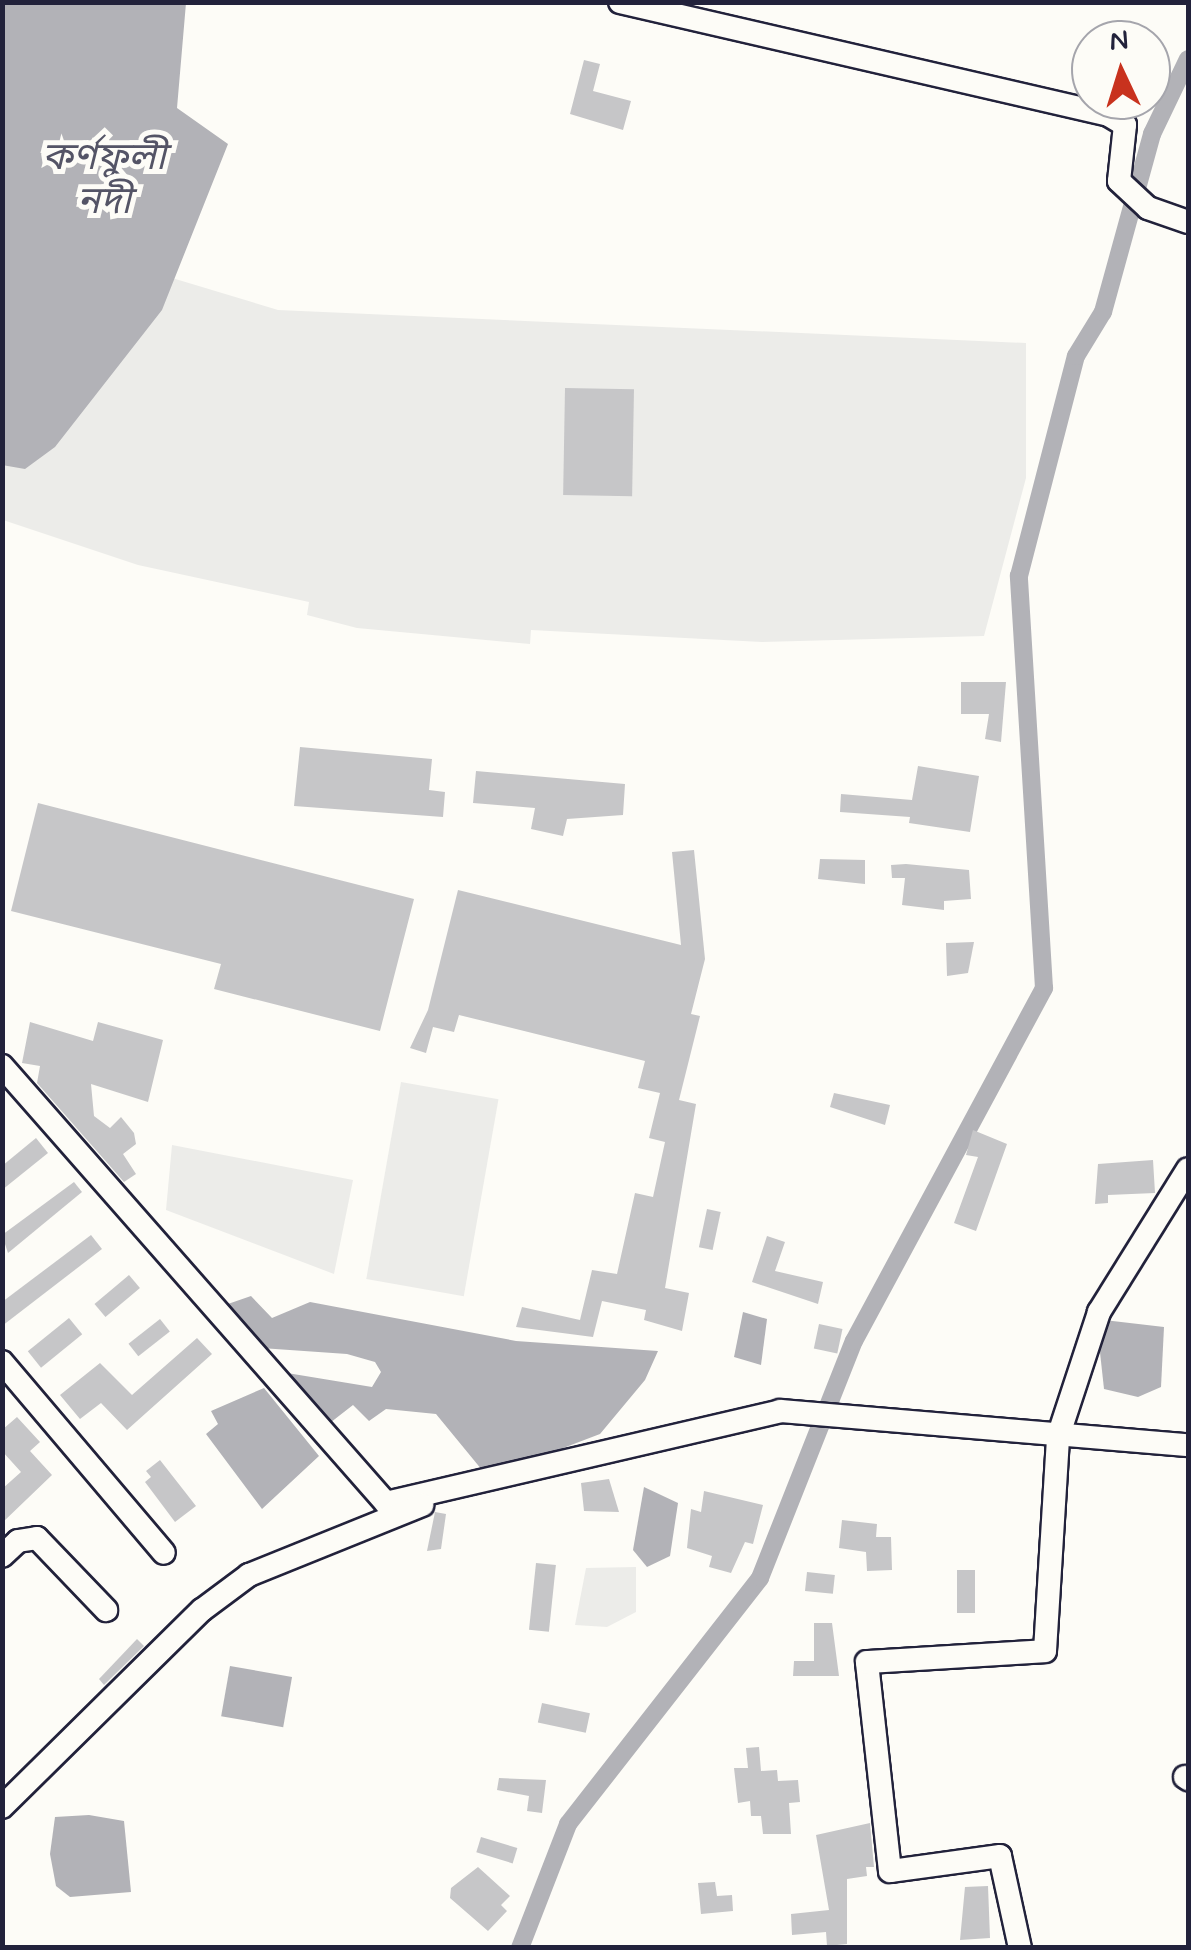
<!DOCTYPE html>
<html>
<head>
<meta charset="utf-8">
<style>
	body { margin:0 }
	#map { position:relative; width:1191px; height:1950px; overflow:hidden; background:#fdfcf7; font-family:Mynerve,"Noto Sans Bengali",sans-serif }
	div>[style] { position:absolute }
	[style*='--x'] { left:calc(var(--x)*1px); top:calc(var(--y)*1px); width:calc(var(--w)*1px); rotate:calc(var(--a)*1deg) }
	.built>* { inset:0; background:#ecece9; transform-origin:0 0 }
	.water>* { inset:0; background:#b2b2b7; transform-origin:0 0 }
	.canal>* { height:18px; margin:-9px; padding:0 9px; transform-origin:9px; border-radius:9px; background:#b2b2b7 }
	.building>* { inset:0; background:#c6c6c8; transform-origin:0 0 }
	.roads { filter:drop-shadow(2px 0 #22223b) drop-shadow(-2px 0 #22223b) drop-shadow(0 2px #22223b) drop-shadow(0 -2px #22223b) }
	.minor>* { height:22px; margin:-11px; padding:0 11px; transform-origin:11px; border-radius:11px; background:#fdfcf7 }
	span { translate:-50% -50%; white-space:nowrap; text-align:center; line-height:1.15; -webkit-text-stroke:10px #fdfcf7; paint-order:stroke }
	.water-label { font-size:38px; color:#545466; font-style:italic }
	.frame { position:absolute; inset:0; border:5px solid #22223b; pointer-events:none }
	.north { position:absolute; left:1071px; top:20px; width:100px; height:100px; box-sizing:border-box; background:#fdfcf7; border:2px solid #a5a5ac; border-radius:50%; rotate:356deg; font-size:28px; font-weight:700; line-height:40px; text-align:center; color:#22223b }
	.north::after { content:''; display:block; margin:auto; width:35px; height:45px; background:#c8321e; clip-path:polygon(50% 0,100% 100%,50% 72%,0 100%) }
</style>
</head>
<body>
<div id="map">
	<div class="built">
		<div style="clip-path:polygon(3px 227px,278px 310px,1026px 343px,1026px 478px,984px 636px,762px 642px,531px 630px,530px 644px,357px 628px,307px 615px,309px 602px,138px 565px,3px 520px)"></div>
		<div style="left:401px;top:1082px;width:99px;height:200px;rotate:10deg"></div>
		<div style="clip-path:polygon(172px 1145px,353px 1180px,334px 1274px,166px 1210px)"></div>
		<div style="clip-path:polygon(636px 1567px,636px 1612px,607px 1627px,575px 1625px,586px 1568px)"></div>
	</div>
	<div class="water">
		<div style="clip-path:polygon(2px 3px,186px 3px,177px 108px,228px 144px,162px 310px,55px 447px,25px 469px,2px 465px)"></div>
		<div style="clip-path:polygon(251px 1296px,272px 1318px,310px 1302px,516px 1341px,658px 1351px,645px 1380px,600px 1434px,529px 1461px,482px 1470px,436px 1414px,386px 1409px,369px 1421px,353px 1405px,326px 1426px,281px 1372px,372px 1387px,381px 1372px,375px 1362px,347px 1354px,261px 1348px,225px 1305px)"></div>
		<div style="clip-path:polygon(743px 1312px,767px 1319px,761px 1365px,734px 1357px)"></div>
		<div style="clip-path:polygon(1104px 1320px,1164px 1327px,1161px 1387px,1138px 1397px,1104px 1389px,1097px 1325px)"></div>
		<div style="clip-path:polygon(264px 1388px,319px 1456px,262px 1509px,206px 1434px,218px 1424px,211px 1411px)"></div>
		<div style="clip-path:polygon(644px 1487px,678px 1503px,670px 1556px,647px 1567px,633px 1550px)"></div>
		<div style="left:230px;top:1666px;width:63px;height:51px;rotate:10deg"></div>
		<div style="clip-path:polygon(89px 1815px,124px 1821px,131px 1892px,70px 1897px,56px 1886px,50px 1854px,55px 1817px)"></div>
	</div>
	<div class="canal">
		<div style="--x:520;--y:1948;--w:133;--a:-68.8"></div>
		<div style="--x:568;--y:1824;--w:312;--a:-52"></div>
		<div style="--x:760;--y:1578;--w:255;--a:-68.4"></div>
		<div style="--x:854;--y:1341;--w:401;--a:-61.7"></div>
		<div style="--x:1044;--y:988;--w:413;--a:-93.5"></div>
		<div style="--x:1019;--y:576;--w:227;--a:-75.5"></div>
		<div style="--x:1076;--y:356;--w:52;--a:-58.5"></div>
		<div style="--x:1103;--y:312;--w:185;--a:-74.6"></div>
		<div style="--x:1152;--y:134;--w:83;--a:-64.4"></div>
	</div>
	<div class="building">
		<div style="clip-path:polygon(584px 60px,600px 64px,593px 91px,631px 101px,623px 130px,570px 114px)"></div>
		<div style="left:565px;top:388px;width:69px;height:107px;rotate:1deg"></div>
		<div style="clip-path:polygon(961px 682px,1006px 682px,1001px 742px,985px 739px,989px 714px,961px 714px)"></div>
		<div style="clip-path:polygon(300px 747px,432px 759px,429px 790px,445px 792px,443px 817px,294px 806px)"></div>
		<div style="clip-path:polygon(918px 766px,979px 776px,970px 832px,909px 823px,910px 817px,840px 812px,841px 794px,912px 800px)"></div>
		<div style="clip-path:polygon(476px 771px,625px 784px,623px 815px,567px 819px,563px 836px,531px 829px,535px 808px,473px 803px)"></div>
		<div style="clip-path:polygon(38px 803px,414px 899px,380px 1031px,214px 989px,221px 964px,11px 911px)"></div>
		<div style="clip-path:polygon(694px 850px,705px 959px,691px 1014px,700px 1016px,679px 1100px,696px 1104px,665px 1288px,689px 1293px,682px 1331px,644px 1320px,646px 1310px,602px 1301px,593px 1337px,516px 1327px,522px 1307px,580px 1320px,592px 1270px,617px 1274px,635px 1193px,653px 1197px,665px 1142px,649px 1138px,660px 1093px,638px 1088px,645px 1061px,459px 1015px,454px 1032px,433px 1027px,426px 1053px,410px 1048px,428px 1010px,458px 890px,681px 945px,672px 852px)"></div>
		<div style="clip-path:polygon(820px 859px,865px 860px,865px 884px,818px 879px)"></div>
		<div style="clip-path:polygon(906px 864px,969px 870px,971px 899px,944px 901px,944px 910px,902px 905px,905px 878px,892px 878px,891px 865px)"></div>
		<div style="clip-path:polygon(974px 942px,968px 973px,947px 976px,946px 943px)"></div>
		<div style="clip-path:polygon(30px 1022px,93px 1041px,98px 1022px,163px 1040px,148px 1102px,91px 1084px,94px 1116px,110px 1128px,121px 1117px,134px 1133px,136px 1144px,123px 1154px,136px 1174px,124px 1182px,37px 1083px,40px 1066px,22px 1063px)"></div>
		<div style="clip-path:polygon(834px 1093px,890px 1105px,885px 1125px,830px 1107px)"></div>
		<div style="clip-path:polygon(973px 1130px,1007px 1144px,976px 1231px,954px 1223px,978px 1157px,966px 1155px)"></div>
		<div style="clip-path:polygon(36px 1138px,48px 1153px,2px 1190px,2px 1166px)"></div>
		<div style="clip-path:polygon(1153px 1160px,1155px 1193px,1108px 1195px,1108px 1203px,1095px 1204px,1098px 1164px)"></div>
		<div style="clip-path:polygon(74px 1182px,82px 1192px,8px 1253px,2px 1235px)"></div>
		<div style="left:707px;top:1209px;width:14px;height:39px;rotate:12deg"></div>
		<div style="clip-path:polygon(91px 1235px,102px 1249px,2px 1326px,2px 1302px)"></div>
		<div style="clip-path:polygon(767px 1236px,785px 1242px,775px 1271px,823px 1282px,818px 1304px,752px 1282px)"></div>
		<div style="left:129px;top:1275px;width:17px;height:45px;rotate:50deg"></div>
		<div style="left:69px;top:1318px;width:21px;height:53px;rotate:51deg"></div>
		<div style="left:160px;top:1319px;width:16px;height:40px;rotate:52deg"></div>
		<div style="left:819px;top:1324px;width:24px;height:25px;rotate:12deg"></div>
		<div style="clip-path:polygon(197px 1338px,212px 1354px,127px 1430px,101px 1403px,80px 1419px,60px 1395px,100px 1363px,132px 1395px)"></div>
		<div style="clip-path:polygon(17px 1417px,40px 1442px,30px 1451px,52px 1475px,2px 1523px,2px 1489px,21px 1472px,2px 1451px,2px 1430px)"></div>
		<div style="clip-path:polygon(160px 1460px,196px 1506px,175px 1522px,145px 1482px,151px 1477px,146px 1471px)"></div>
		<div style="clip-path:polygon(609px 1479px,619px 1512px,584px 1511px,581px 1483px)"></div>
		<div style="clip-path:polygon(704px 1491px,763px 1505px,753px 1544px,745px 1542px,731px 1573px,709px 1567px,712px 1556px,687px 1548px,691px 1509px,701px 1512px)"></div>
		<div style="clip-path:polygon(435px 1512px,446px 1514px,441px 1549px,427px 1551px)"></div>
		<div style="clip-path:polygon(842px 1520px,877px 1524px,876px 1537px,891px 1537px,892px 1570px,867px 1571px,866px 1552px,839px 1548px)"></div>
		<div style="left:536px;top:1563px;width:20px;height:67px;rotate:6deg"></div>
		<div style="left:957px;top:1570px;width:18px;height:43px"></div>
		<div style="left:807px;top:1572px;width:28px;height:19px;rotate:6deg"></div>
		<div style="clip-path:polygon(814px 1623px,832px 1623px,839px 1676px,793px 1676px,794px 1661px,814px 1661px)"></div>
		<div style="clip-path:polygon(137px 1639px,144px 1646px,104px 1685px,99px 1679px)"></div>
		<div style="left:542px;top:1703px;width:49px;height:20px;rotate:12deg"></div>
		<div style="clip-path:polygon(759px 1747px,761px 1771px,777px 1770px,778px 1781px,798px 1780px,800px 1802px,789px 1803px,791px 1834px,763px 1834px,761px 1816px,751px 1816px,750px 1801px,738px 1803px,734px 1768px,748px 1768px,746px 1748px)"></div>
		<div style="clip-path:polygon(499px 1778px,546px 1780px,542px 1813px,527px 1811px,529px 1796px,497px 1790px)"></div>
		<div style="clip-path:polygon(870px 1823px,874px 1867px,866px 1867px,867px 1876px,847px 1879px,847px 1944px,827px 1946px,826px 1932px,792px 1935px,791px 1914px,829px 1910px,816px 1835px)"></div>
		<div style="left:481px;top:1837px;width:38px;height:16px;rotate:17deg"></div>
		<div style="clip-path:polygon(478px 1867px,510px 1896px,501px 1905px,507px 1911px,488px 1931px,450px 1898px,451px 1888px)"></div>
		<div style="clip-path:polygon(715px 1882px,717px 1896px,732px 1895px,733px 1911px,701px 1914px,698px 1883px)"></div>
		<div style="clip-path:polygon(988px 1886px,990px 1938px,960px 1940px,965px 1887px)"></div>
	</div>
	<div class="roads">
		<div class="minor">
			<div style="--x:620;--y:2;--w:500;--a:13"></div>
			<div style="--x:1107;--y:114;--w:21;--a:31"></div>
			<div style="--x:1125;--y:125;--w:56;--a:96.1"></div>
			<div style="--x:1119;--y:181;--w:40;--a:43"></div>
			<div style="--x:1148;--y:208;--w:42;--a:19.3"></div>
			<div style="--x:2;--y:1066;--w:582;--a:48.69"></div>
			<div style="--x:386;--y:1503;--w:405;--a:-13.1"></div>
			<div style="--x:780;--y:1411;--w:409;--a:4.8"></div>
			<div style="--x:2;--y:1362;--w:250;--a:49.7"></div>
			<div style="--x:2;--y:1556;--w:22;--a:-43"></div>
			<div style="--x:18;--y:1541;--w:19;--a:-9"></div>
			<div style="--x:37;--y:1538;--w:100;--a:46.2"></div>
			<div style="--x:1185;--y:1777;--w:4;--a:34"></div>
			<div style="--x:2;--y:1807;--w:281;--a:-44.6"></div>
			<div style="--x:202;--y:1610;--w:59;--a:-36.7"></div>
			<div style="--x:249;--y:1575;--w:187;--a:-22"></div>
			<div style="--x:1020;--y:1948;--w:94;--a:-102.3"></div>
			<div style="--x:1000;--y:1856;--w:111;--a:172.2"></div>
			<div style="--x:890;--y:1871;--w:210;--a:-96.3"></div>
			<div style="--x:867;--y:1662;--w:178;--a:-3.5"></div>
			<div style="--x:1045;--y:1651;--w:214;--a:-86.5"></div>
			<div style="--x:1058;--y:1437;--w:132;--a:-71.8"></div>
			<div style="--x:1099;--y:1312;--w:168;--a:-58.1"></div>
		</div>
	</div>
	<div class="water-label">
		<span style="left:104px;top:181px">কর্ণফুলী<br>নদী</span>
	</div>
	<div class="frame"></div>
	<div class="north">N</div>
</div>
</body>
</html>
